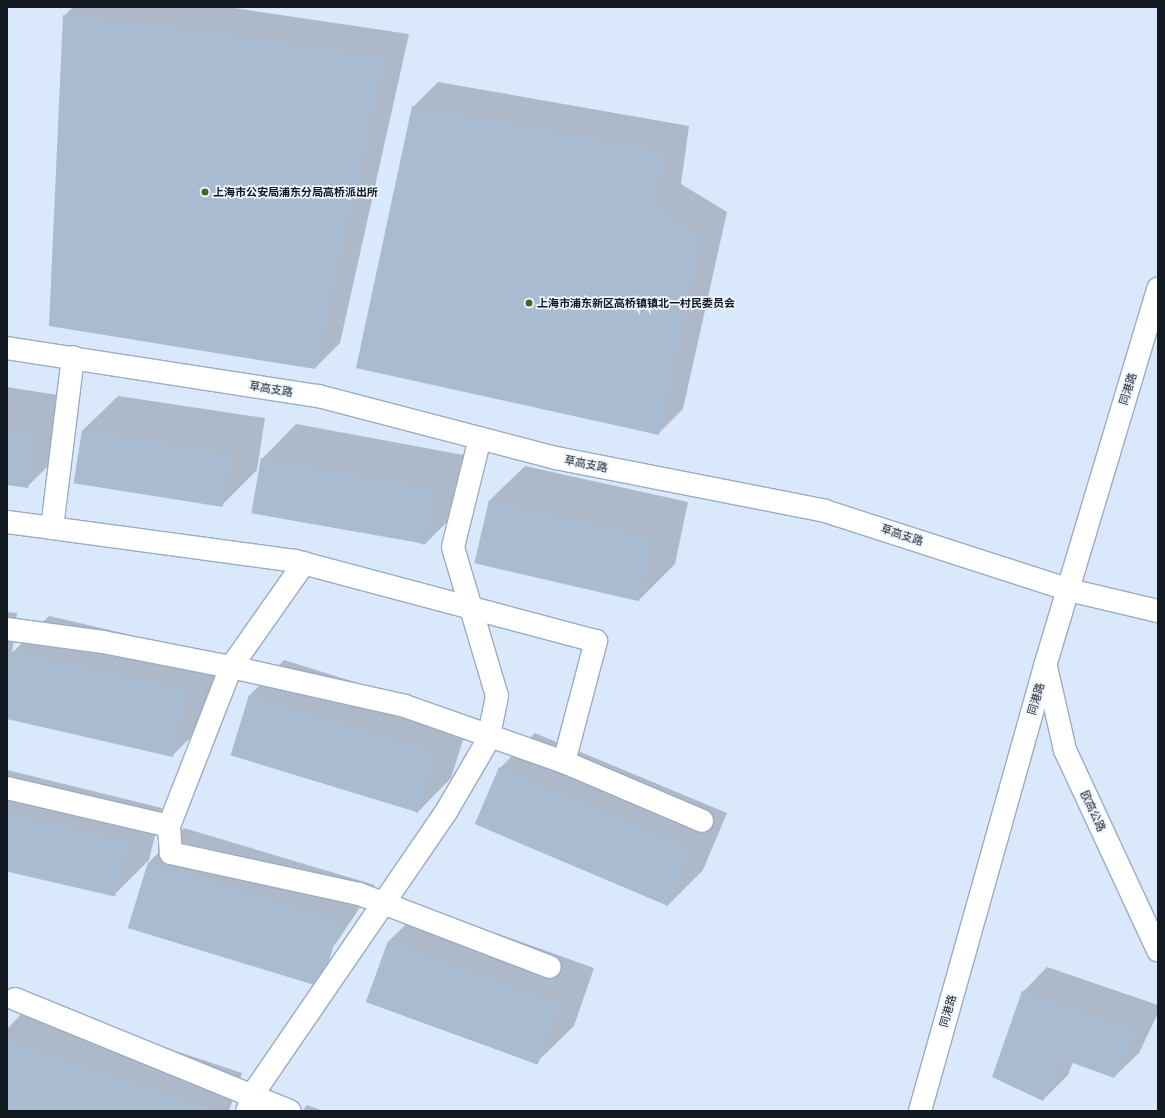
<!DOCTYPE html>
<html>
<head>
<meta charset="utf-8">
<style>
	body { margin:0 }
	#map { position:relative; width:1165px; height:1118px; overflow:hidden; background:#d9e8fb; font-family:"DM Sans","Noto Sans SC",sans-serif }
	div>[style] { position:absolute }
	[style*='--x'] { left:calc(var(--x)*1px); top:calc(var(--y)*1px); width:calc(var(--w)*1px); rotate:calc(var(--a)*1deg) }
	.shadow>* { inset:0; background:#0003 }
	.building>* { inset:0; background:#a9bbd1; transform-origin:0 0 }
	.roads { filter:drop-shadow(1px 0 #9aacc2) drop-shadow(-1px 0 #9aacc2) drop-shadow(0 1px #9aacc2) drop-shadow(0 -1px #9aacc2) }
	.minor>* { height:22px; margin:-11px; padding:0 11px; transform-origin:11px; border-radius:11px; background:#fff }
	.tertiary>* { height:22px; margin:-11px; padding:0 11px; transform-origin:11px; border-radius:11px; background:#fff }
	.dots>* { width:11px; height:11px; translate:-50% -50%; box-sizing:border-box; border:2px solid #edf5fe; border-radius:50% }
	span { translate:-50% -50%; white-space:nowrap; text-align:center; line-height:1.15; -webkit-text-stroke:3.5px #edf5fe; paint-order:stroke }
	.poi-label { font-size:11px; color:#111820; font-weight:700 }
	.left { translate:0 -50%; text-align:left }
	.street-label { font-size:11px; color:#111820 }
	.frame { position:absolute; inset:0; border:8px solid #111820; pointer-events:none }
</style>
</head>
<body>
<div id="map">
	<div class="shadow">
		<div style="clip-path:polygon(73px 7px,228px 7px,409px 34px,340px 343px,315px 368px,64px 16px)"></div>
		<div style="clip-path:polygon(438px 82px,689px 126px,681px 184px,727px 212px,683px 409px,658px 434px,413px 107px)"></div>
		<div style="clip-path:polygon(7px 387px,70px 397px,62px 452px,27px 487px,7px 484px)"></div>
		<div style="clip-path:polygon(118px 396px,265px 418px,257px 470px,222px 505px,83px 430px)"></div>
		<div style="clip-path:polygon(296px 424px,469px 456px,459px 510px,424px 545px,262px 459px)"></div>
		<div style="clip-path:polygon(525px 466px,688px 502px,675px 564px,640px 599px,490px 500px)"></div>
		<div style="clip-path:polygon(7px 612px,17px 613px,12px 653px,49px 616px,222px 656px,207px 721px,172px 756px,7px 718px)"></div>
		<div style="clip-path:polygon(284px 660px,470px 718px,451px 778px,417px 813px,250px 695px)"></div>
		<div style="clip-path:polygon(535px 733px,727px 813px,703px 870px,669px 904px,500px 768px)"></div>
		<div style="clip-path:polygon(7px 770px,162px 808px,149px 860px,114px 895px,7px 869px)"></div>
		<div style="clip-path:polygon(184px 828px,375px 885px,336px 943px,301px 978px,149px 862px)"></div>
		<div style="clip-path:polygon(423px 907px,594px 968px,574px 1026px,539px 1060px,388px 942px)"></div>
		<div style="clip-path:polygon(1047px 967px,1158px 1005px,1158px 1013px,1139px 1053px,1114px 1077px,1073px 1062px,1068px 1075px,1043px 1100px,1023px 992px)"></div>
		<div style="clip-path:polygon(32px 1003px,242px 1073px,229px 1111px,7px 1111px,7px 1029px)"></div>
		<div style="clip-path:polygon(307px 1105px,323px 1111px,302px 1111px)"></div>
	</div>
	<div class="building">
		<div style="clip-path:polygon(63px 15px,212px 32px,385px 58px,315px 369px,49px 326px)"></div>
		<div style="clip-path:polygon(412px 106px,665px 151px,656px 208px,702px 237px,659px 435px,356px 368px)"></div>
		<div style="clip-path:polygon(7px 427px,36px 432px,28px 488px,7px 485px)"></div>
		<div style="left:82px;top:430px;width:151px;height:54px;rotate:9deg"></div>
		<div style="left:261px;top:458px;width:177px;height:56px;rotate:10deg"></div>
		<div style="left:489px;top:500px;width:169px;height:65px;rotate:13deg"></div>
		<div style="clip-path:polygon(13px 651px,188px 690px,173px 757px,7px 719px,7px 677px)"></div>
		<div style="left:249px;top:695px;width:196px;height:63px;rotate:17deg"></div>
		<div style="left:499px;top:767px;width:210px;height:62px;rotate:23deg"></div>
		<div style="left:7px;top:813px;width:124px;height:57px;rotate:13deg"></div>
		<div style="left:148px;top:862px;width:202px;height:69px;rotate:17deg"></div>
		<div style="left:388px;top:941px;width:183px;height:65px;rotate:20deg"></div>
		<div style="clip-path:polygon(1022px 991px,1137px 1031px,1114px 1078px,1062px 1059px,1043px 1101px,992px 1077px)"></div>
		<div style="clip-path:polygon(7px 1041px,207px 1108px,206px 1111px,7px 1111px)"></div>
	</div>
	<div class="roads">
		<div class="minor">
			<div style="--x:7;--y:522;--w:45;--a:7.6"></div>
			<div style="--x:52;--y:528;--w:172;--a:-83"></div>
			<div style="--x:52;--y:528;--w:245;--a:7.7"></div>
			<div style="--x:295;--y:561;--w:311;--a:14.9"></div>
			<div style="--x:596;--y:641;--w:125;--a:104.8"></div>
			<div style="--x:564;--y:762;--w:150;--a:23.1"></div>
			<div style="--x:7;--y:629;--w:97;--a:7.7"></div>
			<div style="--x:103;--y:642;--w:130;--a:11.1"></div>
			<div style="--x:231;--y:667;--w:178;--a:12.6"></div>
			<div style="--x:405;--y:706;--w:169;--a:19.4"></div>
			<div style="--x:7;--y:788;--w:166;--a:13.2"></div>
			<div style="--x:169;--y:826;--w:27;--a:86"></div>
			<div style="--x:171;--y:853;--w:192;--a:12.3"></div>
			<div style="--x:359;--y:894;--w:204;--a:20.9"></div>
			<div style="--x:169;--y:826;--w:171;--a:-68.7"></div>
			<div style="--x:231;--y:667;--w:127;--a:-54.9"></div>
			<div style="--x:15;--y:999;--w:297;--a:22.2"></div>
			<div style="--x:247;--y:1111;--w:25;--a:-67"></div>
			<div style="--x:257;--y:1088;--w:335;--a:-55.6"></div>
			<div style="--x:446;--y:812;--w:83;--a:-59.7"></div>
			<div style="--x:488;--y:740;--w:45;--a:-78.4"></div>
			<div style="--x:497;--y:696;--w:155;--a:-106.5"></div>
			<div style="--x:453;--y:547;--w:112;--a:-76.1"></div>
		</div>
		<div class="tertiary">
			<div style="--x:7;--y:348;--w:315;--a:8.8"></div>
			<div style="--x:318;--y:396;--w:246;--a:14.6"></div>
			<div style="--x:556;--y:458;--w:274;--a:11.1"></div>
			<div style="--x:825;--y:511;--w:256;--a:17.9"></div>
			<div style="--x:1069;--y:590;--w:91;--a:13.3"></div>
			<div style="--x:1046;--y:667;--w:85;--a:77.1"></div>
			<div style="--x:1065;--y:750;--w:221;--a:65.1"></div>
			<div style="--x:920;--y:1111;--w:462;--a:-74.3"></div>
			<div style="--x:1045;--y:666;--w:394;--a:-73.3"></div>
		</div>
	</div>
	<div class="dots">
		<div style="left:205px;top:192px;background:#46671e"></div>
		<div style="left:529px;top:303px;background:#46671e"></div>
	</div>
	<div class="poi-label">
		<span class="left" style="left:213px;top:192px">上海市公安局浦东分局高桥派出所</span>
		<span class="left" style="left:537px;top:303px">上海市浦东新区高桥镇镇北一村民委员会</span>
	</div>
	<div class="street-label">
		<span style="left:271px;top:389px;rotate:9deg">草高支路</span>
		<span style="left:1128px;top:389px;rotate:-73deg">同港路</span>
		<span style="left:586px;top:464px;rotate:11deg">草高支路</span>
		<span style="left:902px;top:535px;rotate:18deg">草高支路</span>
		<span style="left:1036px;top:699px;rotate:-74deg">同港路</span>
		<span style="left:1093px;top:811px;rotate:65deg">欧高公路</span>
		<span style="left:948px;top:1011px;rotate:-74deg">同港路</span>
	</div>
	<div class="frame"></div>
</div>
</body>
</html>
